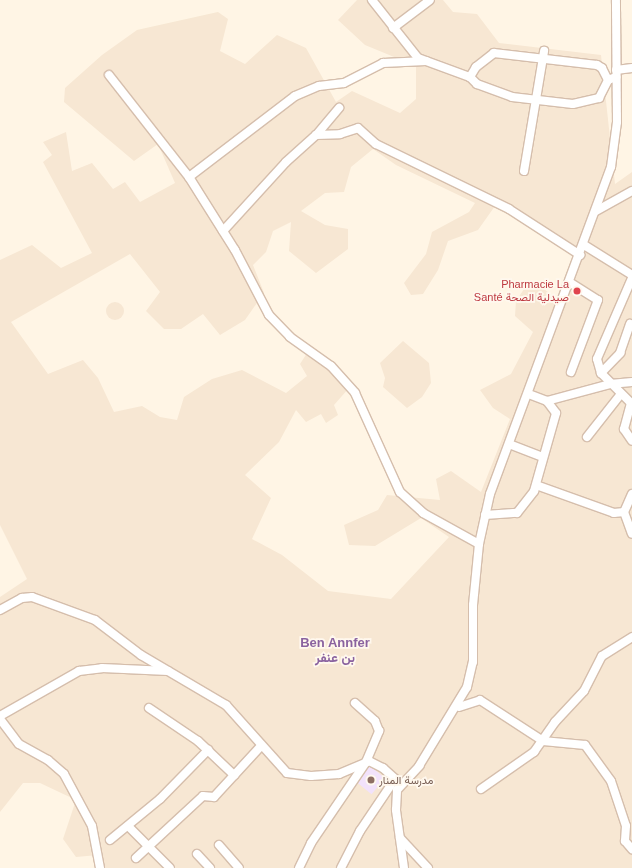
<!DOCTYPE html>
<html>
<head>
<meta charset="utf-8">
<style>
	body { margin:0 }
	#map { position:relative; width:632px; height:868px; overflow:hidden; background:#fff5e5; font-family:Helvetica,Vazirmatn,sans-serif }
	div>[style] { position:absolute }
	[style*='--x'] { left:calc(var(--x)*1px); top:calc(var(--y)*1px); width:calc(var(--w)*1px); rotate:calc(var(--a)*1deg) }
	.residential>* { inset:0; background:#f7e7d3 }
	.round { border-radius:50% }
	.education>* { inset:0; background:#f2e2fb; transform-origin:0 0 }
	.roads { filter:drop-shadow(1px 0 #d5beac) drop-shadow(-1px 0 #d5beac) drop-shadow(0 1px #d5beac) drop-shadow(0 -1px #d5beac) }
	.minor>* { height:8px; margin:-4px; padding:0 4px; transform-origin:4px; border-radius:4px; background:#fff }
	.dots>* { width:11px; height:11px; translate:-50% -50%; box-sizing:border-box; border:2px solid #fff8ee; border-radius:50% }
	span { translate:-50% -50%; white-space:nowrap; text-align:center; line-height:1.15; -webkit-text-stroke:3.5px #fff8ee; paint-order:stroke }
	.health-label { font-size:11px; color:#be3a42 }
	.right { translate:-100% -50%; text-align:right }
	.education-label { font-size:11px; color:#785e54 }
	.left { translate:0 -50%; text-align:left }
	.quarter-label { font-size:13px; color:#8a629f; font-weight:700 }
</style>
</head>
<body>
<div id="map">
	<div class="residential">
		<div style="clip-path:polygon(evenodd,357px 0,443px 0,453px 12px,477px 14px,499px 43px,601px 55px,615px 184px,632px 172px,632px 868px,101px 868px,98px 855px,76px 857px,63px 839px,76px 800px,40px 783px,23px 783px,0 812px,0 597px,27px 579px,0 525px,0 260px,32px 245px,61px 268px,92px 253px,43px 162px,52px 155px,43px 142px,66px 132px,72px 171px,92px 163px,113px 189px,125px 182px,140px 202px,175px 183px,158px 144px,134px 161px,64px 102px,65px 88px,102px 55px,137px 30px,218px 12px,228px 19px,220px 51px,245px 64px,277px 35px,306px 48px,336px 102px,352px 91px,400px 113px,416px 99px,416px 66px,365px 45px,338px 20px,357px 0,373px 149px,396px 165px,475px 203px,469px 212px,432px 232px,426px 254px,404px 283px,411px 295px,423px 294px,438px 270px,448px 241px,478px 230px,495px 206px,575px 253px,558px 300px,540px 286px,528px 283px,516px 301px,515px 316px,533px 332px,511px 374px,480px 390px,493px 408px,510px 419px,481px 492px,451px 471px,436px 479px,440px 500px,387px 495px,378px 510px,344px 525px,349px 545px,375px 546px,421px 518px,449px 537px,391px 599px,328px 591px,282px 555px,252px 539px,271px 498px,245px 475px,279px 442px,296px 410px,306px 422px,321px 414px,326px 423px,338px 415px,334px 405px,349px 388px,309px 350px,300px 364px,307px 376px,286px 393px,242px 370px,212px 379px,184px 397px,177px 420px,160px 417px,142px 406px,114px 412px,98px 378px,83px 360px,48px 374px,11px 322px,130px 254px,160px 292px,146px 311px,164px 329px,181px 329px,203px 314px,220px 335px,245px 320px,264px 293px,253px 265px,266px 252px,273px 231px,291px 222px,289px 251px,316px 273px,348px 249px,348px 229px,325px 225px,301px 211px,325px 193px,344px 192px,351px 167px,373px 149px)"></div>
		<div class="round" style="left:106px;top:302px;width:18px;height:18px"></div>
		<div style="clip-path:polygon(403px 341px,429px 363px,431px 383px,422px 397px,407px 408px,383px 387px,385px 378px,380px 363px)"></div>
	</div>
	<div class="education">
		<div style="left:370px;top:766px;width:19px;height:21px;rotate:39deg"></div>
	</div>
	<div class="roads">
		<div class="minor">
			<div style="--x:372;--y:0;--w:74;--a:51.6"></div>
			<div style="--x:418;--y:58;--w:55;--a:20.1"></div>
			<div style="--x:393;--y:28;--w:46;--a:-37.1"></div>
			<div style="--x:616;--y:70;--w:16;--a:-7"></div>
			<div style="--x:109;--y:75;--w:130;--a:51.9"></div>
			<div style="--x:189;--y:177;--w:86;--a:57.8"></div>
			<div style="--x:235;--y:250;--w:73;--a:62.4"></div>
			<div style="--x:269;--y:315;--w:30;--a:46"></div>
			<div style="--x:290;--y:337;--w:50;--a:35.3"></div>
			<div style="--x:331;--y:366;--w:36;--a:48"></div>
			<div style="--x:355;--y:393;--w:109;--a:65.6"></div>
			<div style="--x:400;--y:492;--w:31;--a:42"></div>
			<div style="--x:423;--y:513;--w:64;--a:29"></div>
			<div style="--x:608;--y:80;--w:13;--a:-117"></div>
			<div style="--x:602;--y:68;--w:6;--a:-149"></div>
			<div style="--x:597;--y:65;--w:104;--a:-173.4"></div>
			<div style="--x:494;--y:53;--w:23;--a:142"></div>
			<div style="--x:476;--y:67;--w:12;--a:121"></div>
			<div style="--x:470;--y:77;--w:10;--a:45"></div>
			<div style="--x:477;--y:84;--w:37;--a:20"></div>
			<div style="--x:512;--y:97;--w:61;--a:6.5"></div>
			<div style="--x:573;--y:104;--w:27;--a:-13"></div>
			<div style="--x:599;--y:98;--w:20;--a:-63"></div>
			<div style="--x:608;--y:80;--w:9;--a:-21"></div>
			<div style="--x:318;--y:133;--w:33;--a:-50"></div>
			<div style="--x:524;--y:171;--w:122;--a:-80.5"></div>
			<div style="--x:189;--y:177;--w:133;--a:-37.4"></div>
			<div style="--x:295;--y:96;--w:26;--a:-23"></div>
			<div style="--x:319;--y:86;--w:25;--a:-7"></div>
			<div style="--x:344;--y:83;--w:44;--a:-27.1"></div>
			<div style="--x:383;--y:63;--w:43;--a:-2.7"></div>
			<div style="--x:596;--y:211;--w:41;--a:-29.1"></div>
			<div style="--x:223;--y:231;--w:93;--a:-47.6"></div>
			<div style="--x:286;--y:162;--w:40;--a:-42"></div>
			<div style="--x:316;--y:135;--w:24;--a:-2"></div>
			<div style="--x:340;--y:134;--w:19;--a:-18"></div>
			<div style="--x:358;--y:128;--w:24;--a:42"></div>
			<div style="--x:376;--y:144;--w:148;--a:26"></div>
			<div style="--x:509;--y:209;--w:85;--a:32.9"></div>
			<div style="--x:584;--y:245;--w:57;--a:32"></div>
			<div style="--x:632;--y:278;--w:88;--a:113.4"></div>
			<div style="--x:597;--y:359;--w:15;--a:74"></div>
			<div style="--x:601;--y:373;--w:44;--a:45"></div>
			<div style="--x:569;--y:282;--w:34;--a:32"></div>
			<div style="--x:598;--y:300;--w:77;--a:110.6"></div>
			<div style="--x:601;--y:373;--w:28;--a:-46"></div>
			<div style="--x:620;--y:353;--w:31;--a:-71"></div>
			<div style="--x:547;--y:401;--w:65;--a:-15.1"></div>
			<div style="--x:610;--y:384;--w:22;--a:-5"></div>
			<div style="--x:631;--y:403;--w:27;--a:105"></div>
			<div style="--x:624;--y:429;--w:14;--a:56"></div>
			<div style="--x:587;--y:437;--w:53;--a:-51.8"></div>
			<div style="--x:509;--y:444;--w:36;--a:21"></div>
			<div style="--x:536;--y:485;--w:83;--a:19.7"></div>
			<div style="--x:614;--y:513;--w:10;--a:-6"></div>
			<div style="--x:632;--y:494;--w:20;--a:114"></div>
			<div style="--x:624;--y:512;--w:23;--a:70"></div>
			<div style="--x:485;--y:515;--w:32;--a:-4"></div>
			<div style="--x:517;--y:513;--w:28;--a:-52"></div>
			<div style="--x:534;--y:491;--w:81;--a:-74.2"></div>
			<div style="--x:556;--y:413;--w:15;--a:-127"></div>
			<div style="--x:547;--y:401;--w:19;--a:-159"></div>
			<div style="--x:0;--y:610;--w:25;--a:-29"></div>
			<div style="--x:22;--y:598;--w:10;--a:-6"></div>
			<div style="--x:32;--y:597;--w:67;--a:20.1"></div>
			<div style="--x:95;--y:620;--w:58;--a:37.3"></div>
			<div style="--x:141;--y:655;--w:99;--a:30.5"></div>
			<div style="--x:226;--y:705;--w:91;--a:48.1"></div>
			<div style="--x:287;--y:773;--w:24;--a:7"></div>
			<div style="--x:311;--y:776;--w:28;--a:-4"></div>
			<div style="--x:339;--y:774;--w:33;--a:-23"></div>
			<div style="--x:369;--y:761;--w:16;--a:27"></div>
			<div style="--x:383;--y:768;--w:24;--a:42"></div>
			<div style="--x:459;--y:707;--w:22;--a:-18"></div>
			<div style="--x:480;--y:700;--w:75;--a:33.1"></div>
			<div style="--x:543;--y:741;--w:42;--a:5.4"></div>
			<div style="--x:585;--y:745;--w:44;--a:54.2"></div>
			<div style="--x:611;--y:781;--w:47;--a:71.6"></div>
			<div style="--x:626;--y:826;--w:15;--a:94"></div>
			<div style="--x:625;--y:841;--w:11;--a:49"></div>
			<div style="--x:149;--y:708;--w:59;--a:34"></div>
			<div style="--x:198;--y:741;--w:50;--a:43.4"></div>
			<div style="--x:0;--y:716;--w:91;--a:-29.7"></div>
			<div style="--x:79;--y:671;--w:23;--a:-7"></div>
			<div style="--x:102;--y:668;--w:66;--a:2.6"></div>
			<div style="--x:0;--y:719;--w:31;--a:53"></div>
			<div style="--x:19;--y:744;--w:33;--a:29"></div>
			<div style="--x:48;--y:760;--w:21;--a:41"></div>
			<div style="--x:64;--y:774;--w:59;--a:61.7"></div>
			<div style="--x:92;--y:826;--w:43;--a:79.2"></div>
			<div style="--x:481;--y:789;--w:65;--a:-34.9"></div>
			<div style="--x:534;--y:752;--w:37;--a:-55"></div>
			<div style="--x:555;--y:722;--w:42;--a:-46.9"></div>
			<div style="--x:584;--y:691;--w:39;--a:-63"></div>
			<div style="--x:602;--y:656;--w:36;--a:-32"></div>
			<div style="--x:128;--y:826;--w:59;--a:45"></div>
			<div style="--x:400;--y:838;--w:41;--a:47"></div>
			<div style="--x:110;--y:840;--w:65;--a:-39.4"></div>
			<div style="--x:160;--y:799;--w:69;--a:-45.6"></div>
			<div style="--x:219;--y:845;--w:30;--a:49"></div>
			<div style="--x:197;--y:854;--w:19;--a:47"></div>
			<div style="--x:136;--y:858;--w:91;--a:-42.8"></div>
			<div style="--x:203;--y:796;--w:11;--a:5"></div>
			<div style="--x:214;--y:797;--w:68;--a:-47.4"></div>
			<div style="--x:299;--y:868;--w:28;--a:-64"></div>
			<div style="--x:311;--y:843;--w:98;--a:-55.8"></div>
			<div style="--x:366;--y:762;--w:34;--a:-67"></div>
			<div style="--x:379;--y:731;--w:11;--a:-112"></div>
			<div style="--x:375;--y:721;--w:27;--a:-138"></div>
			<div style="--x:341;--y:868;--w:42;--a:-62.8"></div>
			<div style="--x:360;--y:831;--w:63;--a:-56.1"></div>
			<div style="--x:404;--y:868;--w:59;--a:-97.9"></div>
			<div style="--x:396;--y:810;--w:20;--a:-87"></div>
			<div style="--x:397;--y:790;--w:33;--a:-47"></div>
			<div style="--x:419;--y:766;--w:92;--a:-58.7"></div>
			<div style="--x:467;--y:687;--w:26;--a:-77"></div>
			<div style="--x:473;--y:662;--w:57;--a:-90"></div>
			<div style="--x:473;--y:605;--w:61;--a:-84.4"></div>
			<div style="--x:479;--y:544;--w:51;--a:-77.6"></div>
			<div style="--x:490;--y:494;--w:349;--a:-69.7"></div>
			<div style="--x:611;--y:167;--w:45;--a:-82.4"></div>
			<div style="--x:617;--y:122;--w:122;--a:-90.5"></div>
		</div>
	</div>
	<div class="dots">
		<div style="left:577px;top:291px;background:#e0444e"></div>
		<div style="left:371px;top:780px;background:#8d6e63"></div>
	</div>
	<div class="health-label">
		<span class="right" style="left:569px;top:291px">Pharmacie La<br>Santé صيدلية الصحة</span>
	</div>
	<div class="education-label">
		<span class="left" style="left:379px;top:780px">مدرسة المنار</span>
	</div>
	<div class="quarter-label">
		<span style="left:335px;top:651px">Ben Annfer<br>بن عنفر</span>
	</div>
</div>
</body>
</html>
